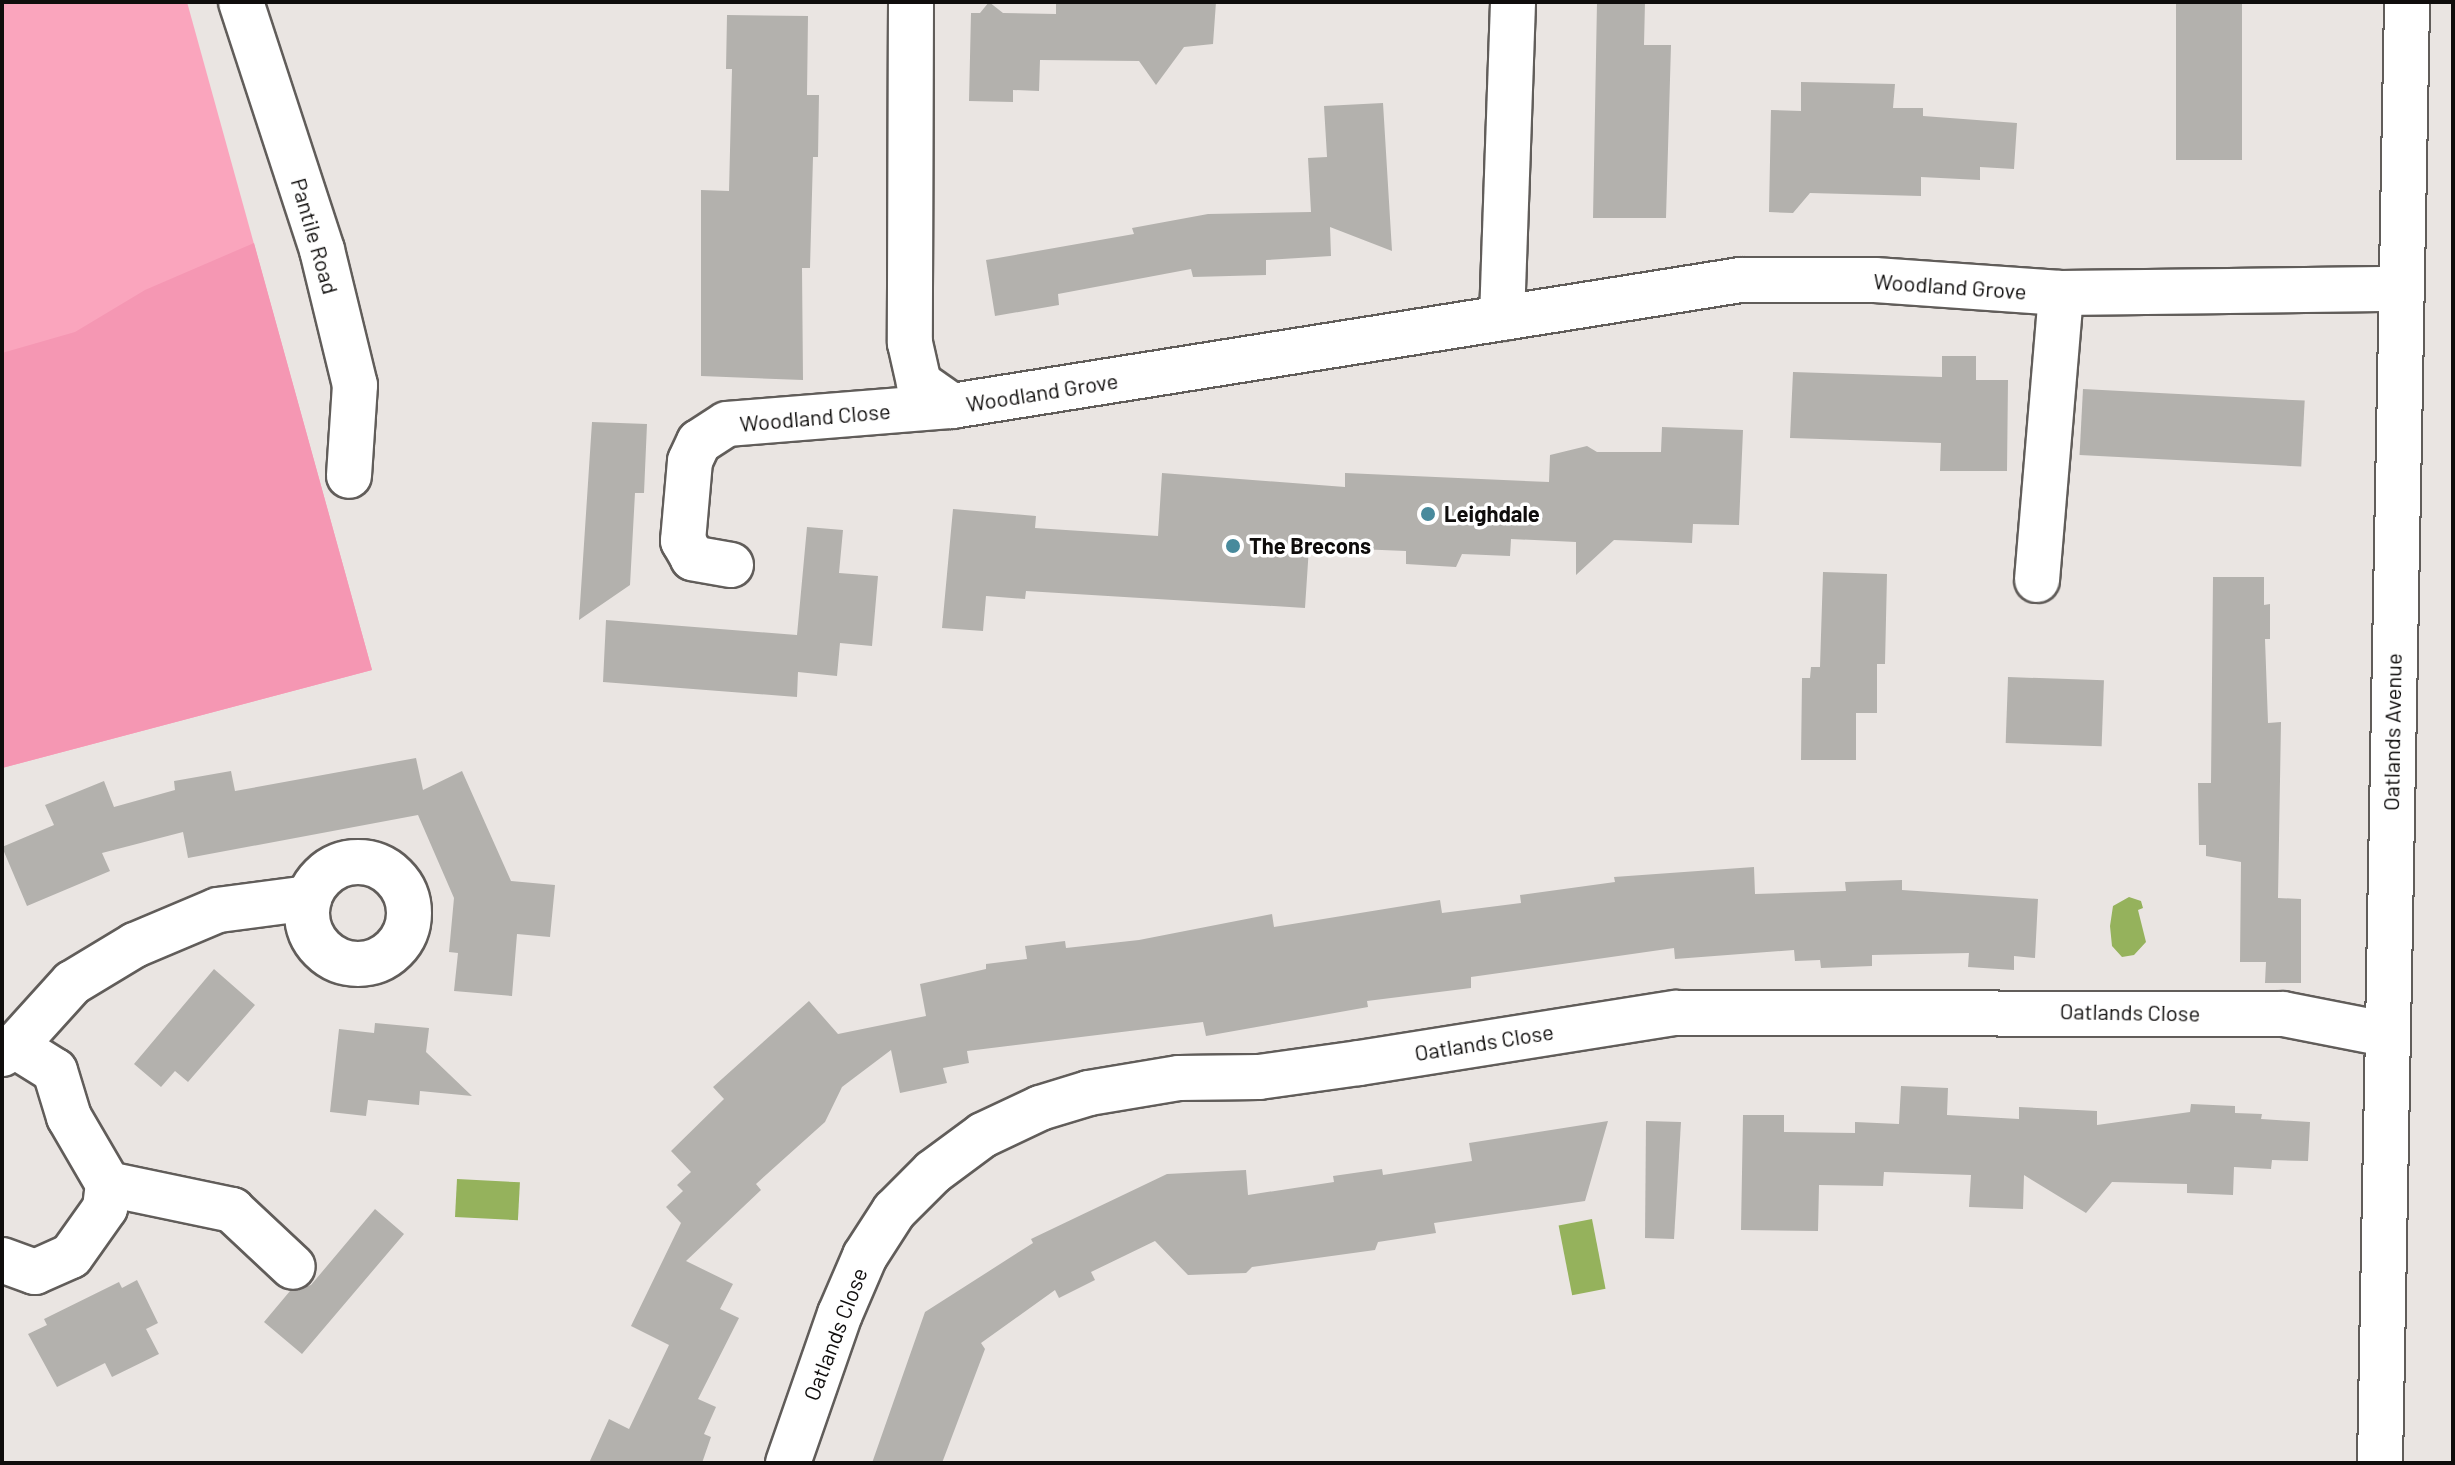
<!DOCTYPE html>
<html>
<head>
<meta charset="utf-8">
<style>
	body { margin:0 }
	#map { position:relative; width:2455px; height:1465px; overflow:hidden; background:#eae5e2; font-family:Barlow,sans-serif }
	div>[style] { position:absolute }
	[style*='--x'] { left:calc(var(--x)*1px); top:calc(var(--y)*1px); width:calc(var(--w)*1px); rotate:calc(var(--a)*1deg) }
	.green>* { inset:0; background:#faa5bd }
	.forest>* { inset:0; background:#f597b3 }
	.water>* { inset:0; background:#95b25c; transform-origin:0 0 }
	.building>* { inset:0; background:#b3b1ad; transform-origin:0 0 }
	.roads { filter:drop-shadow(2px 0 #615d5a) drop-shadow(-2px 0 #615d5a) drop-shadow(0 2px #615d5a) drop-shadow(0 -2px #615d5a) }
	.minor>* { height:44px; margin:-22px; padding:0 22px; transform-origin:22px; border-radius:22px; background:#fff }
	.minor>.ring { margin:-22px; padding:0; box-sizing:content-box; background:none; border:44px solid #fff; border-radius:50% }
	.dots>* { width:22px; height:22px; translate:-50% -50%; box-sizing:border-box; border:4px solid #fff; border-radius:50% }
	span { translate:-50% -50%; white-space:nowrap; text-align:center; line-height:1.15; -webkit-text-stroke:7px #fff; paint-order:stroke }
	.street-label { font-size:22px; color:#0f0d0c }
	.poi-label { font-size:22px; color:#0f0d0c; font-weight:700 }
	.left { translate:0 -50%; text-align:left }
	.frame { position:absolute; inset:0; border:4px solid #0f0d0c; pointer-events:none }
</style>
</head>
<body>
<div id="map">
	<div class="green">
		<div style="clip-path:polygon(2px 2px,187px 2px,372px 670px,2px 768px)"></div>
	</div>
	<div class="forest">
		<div style="clip-path:polygon(254px 243px,372px 670px,2px 768px,2px 353px,75px 332px,145px 290px)"></div>
	</div>
	<div class="water">
		<div style="clip-path:polygon(2129px 897px,2141px 901px,2143px 908px,2138px 910px,2146px 942px,2134px 955px,2122px 957px,2112px 946px,2110px 926px,2113px 906px)"></div>
		<div style="left:457px;top:1179px;width:63px;height:38px;rotate:3deg"></div>
		<div style="left:1592px;top:1219px;width:71px;height:34px;rotate:79deg"></div>
	</div>
	<div class="building">
		<div style="clip-path:polygon(989px 2px,1003px 13px,1056px 14px,1056px 2px,1216px 2px,1213px 44px,1184px 47px,1156px 85px,1139px 61px,1040px 60px,1039px 91px,1013px 90px,1013px 102px,969px 101px,971px 13px,980px 13px)"></div>
		<div style="clip-path:polygon(1597px 2px,1645px 2px,1644px 45px,1671px 45px,1666px 218px,1593px 218px)"></div>
		<div style="left:2176px;top:2px;width:66px;height:158px"></div>
		<div style="clip-path:polygon(727px 15px,808px 16px,807px 95px,819px 95px,818px 157px,813px 157px,810px 268px,802px 268px,803px 380px,701px 376px,701px 190px,729px 191px,732px 69px,726px 69px)"></div>
		<div style="clip-path:polygon(1801px 82px,1895px 84px,1893px 108px,1923px 108px,1923px 116px,2017px 123px,2014px 169px,1980px 167px,1980px 180px,1921px 177px,1921px 196px,1810px 193px,1793px 213px,1769px 212px,1771px 110px,1801px 111px)"></div>
		<div style="clip-path:polygon(1383px 103px,1392px 251px,1330px 227px,1331px 256px,1266px 260px,1266px 275px,1193px 277px,1191px 269px,1058px 294px,1059px 305px,995px 316px,986px 260px,1134px 234px,1132px 228px,1208px 214px,1311px 212px,1308px 158px,1327px 157px,1324px 106px)"></div>
		<div style="clip-path:polygon(1942px 356px,1976px 356px,1976px 380px,2008px 380px,2007px 471px,1940px 471px,1941px 443px,1790px 438px,1793px 372px,1942px 377px)"></div>
		<div style="left:2083px;top:389px;width:222px;height:66px;rotate:3deg"></div>
		<div style="clip-path:polygon(592px 422px,647px 424px,644px 493px,635px 493px,630px 585px,579px 620px)"></div>
		<div style="clip-path:polygon(1662px 427px,1743px 430px,1739px 525px,1693px 524px,1692px 543px,1614px 540px,1576px 575px,1576px 542px,1511px 539px,1510px 556px,1462px 554px,1456px 567px,1406px 564px,1406px 551px,1309px 547px,1305px 608px,1026px 591px,1025px 599px,986px 596px,983px 631px,942px 628px,953px 509px,1036px 516px,1035px 528px,1158px 536px,1162px 473px,1345px 487px,1345px 473px,1549px 482px,1550px 455px,1587px 446px,1597px 452px,1661px 452px)"></div>
		<div style="clip-path:polygon(807px 527px,843px 530px,839px 573px,878px 576px,872px 646px,840px 643px,837px 676px,798px 672px,797px 697px,603px 682px,606px 620px,797px 635px)"></div>
		<div style="clip-path:polygon(1823px 572px,1887px 574px,1885px 664px,1877px 664px,1877px 713px,1856px 713px,1856px 760px,1801px 760px,1802px 678px,1810px 678px,1811px 667px,1820px 667px)"></div>
		<div style="clip-path:polygon(2213px 577px,2264px 577px,2264px 605px,2270px 604px,2270px 639px,2265px 639px,2268px 723px,2281px 722px,2278px 898px,2301px 899px,2301px 983px,2265px 983px,2266px 962px,2240px 962px,2241px 862px,2206px 856px,2206px 845px,2199px 845px,2198px 783px,2211px 783px)"></div>
		<div style="left:2008px;top:677px;width:96px;height:66px;rotate:2deg"></div>
		<div style="clip-path:polygon(416px 758px,423px 790px,462px 771px,511px 881px,555px 885px,550px 937px,517px 934px,512px 996px,454px 991px,458px 953px,449px 952px,454px 898px,418px 815px,188px 858px,183px 832px,102px 853px,110px 871px,27px 906px,2px 847px,54px 825px,45px 805px,104px 781px,114px 807px,175px 790px,174px 781px,231px 771px,235px 791px)"></div>
		<div style="clip-path:polygon(1754px 867px,1755px 894px,1846px 891px,1845px 882px,1902px 880px,1902px 890px,2038px 899px,2035px 958px,2014px 956px,2014px 970px,1968px 967px,1969px 953px,1872px 955px,1872px 966px,1821px 968px,1820px 960px,1795px 961px,1794px 950px,1675px 959px,1674px 948px,1471px 977px,1471px 988px,1367px 1001px,1368px 1007px,1206px 1036px,1203px 1022px,967px 1051px,969px 1063px,943px 1068px,947px 1083px,900px 1093px,891px 1050px,842px 1087px,825px 1122px,756px 1184px,761px 1190px,686px 1261px,733px 1284px,720px 1309px,739px 1318px,698px 1399px,716px 1407px,704px 1434px,711px 1437px,702px 1463px,589px 1463px,609px 1419px,629px 1429px,669px 1345px,631px 1326px,681px 1223px,666px 1207px,683px 1191px,677px 1185px,691px 1172px,671px 1151px,724px 1099px,713px 1087px,809px 1001px,838px 1034px,926px 1016px,920px 984px,986px 969px,986px 964px,1027px 959px,1025px 946px,1065px 941px,1066px 948px,1139px 940px,1272px 914px,1274px 927px,1440px 900px,1442px 913px,1521px 903px,1520px 895px,1615px 882px,1614px 877px)"></div>
		<div style="clip-path:polygon(214px 969px,255px 1005px,188px 1082px,175px 1071px,161px 1087px,134px 1064px)"></div>
		<div style="clip-path:polygon(375px 1023px,429px 1028px,426px 1052px,472px 1096px,420px 1091px,419px 1105px,368px 1100px,366px 1116px,330px 1112px,339px 1029px,374px 1033px)"></div>
		<div style="clip-path:polygon(1901px 1086px,1948px 1088px,1947px 1115px,2019px 1119px,2019px 1107px,2097px 1111px,2097px 1125px,2190px 1112px,2191px 1104px,2235px 1106px,2235px 1113px,2262px 1114px,2261px 1119px,2310px 1122px,2308px 1161px,2272px 1160px,2271px 1169px,2234px 1167px,2233px 1195px,2187px 1193px,2187px 1184px,2112px 1182px,2086px 1213px,2024px 1175px,2023px 1209px,1969px 1207px,1971px 1175px,1884px 1172px,1883px 1186px,1819px 1185px,1818px 1231px,1741px 1230px,1743px 1115px,1784px 1115px,1784px 1132px,1855px 1133px,1855px 1122px,1899px 1124px)"></div>
		<div style="clip-path:polygon(1608px 1121px,1585px 1201px,1434px 1223px,1436px 1233px,1378px 1242px,1375px 1250px,1252px 1267px,1246px 1273px,1188px 1275px,1155px 1241px,1091px 1272px,1095px 1280px,1059px 1298px,1055px 1290px,981px 1343px,985px 1349px,942px 1463px,872px 1463px,925px 1312px,1033px 1243px,1031px 1239px,1167px 1174px,1246px 1170px,1248px 1195px,1334px 1182px,1333px 1176px,1382px 1169px,1383px 1175px,1472px 1161px,1469px 1143px)"></div>
		<div style="clip-path:polygon(1646px 1121px,1681px 1122px,1674px 1239px,1645px 1238px)"></div>
		<div style="clip-path:polygon(375px 1209px,404px 1234px,302px 1354px,264px 1322px,290px 1291px,311px 1285px)"></div>
		<div style="clip-path:polygon(137px 1280px,158px 1323px,146px 1329px,159px 1354px,112px 1377px,105px 1363px,57px 1387px,28px 1334px,47px 1325px,44px 1319px,119px 1282px,122px 1288px)"></div>
	</div>
	<div class="roads">
		<div class="minor">
			<div style="--x:241;--y:2;--w:261;--a:71.9"></div>
			<div style="--x:322;--y:250;--w:139;--a:76.3"></div>
			<div style="--x:355;--y:385;--w:91;--a:93.8"></div>
			<div style="--x:911;--y:2;--w:341;--a:90.2"></div>
			<div style="--x:910;--y:343;--w:41;--a:77.3"></div>
			<div style="--x:919;--y:383;--w:40;--a:34.9"></div>
			<div style="--x:1502;--y:318;--w:316;--a:-88"></div>
			<div style="--x:731;--y:565;--w:39;--a:-170"></div>
			<div style="--x:693;--y:558;--w:20;--a:-120"></div>
			<div style="--x:683;--y:541;--w:80;--a:-85"></div>
			<div style="--x:690;--y:461;--w:21;--a:-65"></div>
			<div style="--x:699;--y:442;--w:33;--a:-33"></div>
			<div style="--x:727;--y:424;--w:226;--a:-4.6"></div>
			<div style="--x:952;--y:406;--w:798;--a:-9.08"></div>
			<div style="--x:1740;--y:280;--w:135;--a:0"></div>
			<div style="--x:1875;--y:280;--w:186;--a:4"></div>
			<div style="--x:2061;--y:293;--w:340;--a:-0.7"></div>
			<div style="--x:2037;--y:580;--w:288;--a:-85.2"></div>
			<div class="ring" style="left:307px;top:862px;width:58px;height:58px"></div>
			<div style="--x:15;--y:1046;--w:85;--a:-47.9"></div>
			<div style="--x:72;--y:983;--w:74;--a:-31.1"></div>
			<div style="--x:135;--y:945;--w:90;--a:-22.9"></div>
			<div style="--x:218;--y:910;--w:92;--a:-7.5"></div>
			<div style="--x:2;--y:1054;--w:15;--a:-32"></div>
			<div style="--x:15;--y:1046;--w:47;--a:32"></div>
			<div style="--x:55;--y:1071;--w:48;--a:73.1"></div>
			<div style="--x:69;--y:1117;--w:78;--a:59.8"></div>
			<div style="--x:2;--y:1260;--w:35;--a:20"></div>
			<div style="--x:35;--y:1272;--w:39;--a:-24"></div>
			<div style="--x:71;--y:1256;--w:59;--a:-54.7"></div>
			<div style="--x:105;--y:1208;--w:24;--a:-83"></div>
			<div style="--x:108;--y:1184;--w:127;--a:11.8"></div>
			<div style="--x:232;--y:1210;--w:83;--a:43.1"></div>
			<div style="--x:788;--y:1463;--w:158;--a:-70.8"></div>
			<div style="--x:840;--y:1314;--w:63;--a:-66.7"></div>
			<div style="--x:865;--y:1256;--w:54;--a:-57.2"></div>
			<div style="--x:894;--y:1211;--w:55;--a:-45"></div>
			<div style="--x:933;--y:1172;--w:62;--a:-36.5"></div>
			<div style="--x:983;--y:1135;--w:63;--a:-25.3"></div>
			<div style="--x:1040;--y:1108;--w:51;--a:-17"></div>
			<div style="--x:1089;--y:1093;--w:91;--a:-9.5"></div>
			<div style="--x:1179;--y:1078;--w:80;--a:-0.7"></div>
			<div style="--x:1259;--y:1077;--w:101;--a:-8"></div>
			<div style="--x:1359;--y:1063;--w:321;--a:-9"></div>
			<div style="--x:1676;--y:1013;--w:607;--a:0.09"></div>
			<div style="--x:2283;--y:1014;--w:104;--a:11.1"></div>
			<div style="--x:2380;--y:1463;--w:1461;--a:-88.94"></div>
		</div>
	</div>
	<div class="dots">
		<div style="left:1428px;top:514px;background:#488a9c"></div>
		<div style="left:1233px;top:546px;background:#488a9c"></div>
	</div>
	<div class="street-label">
		<span style="left:315px;top:236px;rotate:74deg">Pantile Road</span>
		<span style="left:1950px;top:286px;rotate:4deg">Woodland Grove</span>
		<span style="left:1042px;top:392px;rotate:-9deg">Woodland Grove</span>
		<span style="left:815px;top:417px;rotate:-5deg">Woodland Close</span>
		<span style="left:2392px;top:732px;rotate:-89deg">Oatlands Avenue</span>
		<span style="left:2130px;top:1012px;rotate:1deg">Oatlands Close</span>
		<span style="left:1484px;top:1042px;rotate:-9deg">Oatlands Close</span>
		<span style="left:835px;top:1334px;rotate:-69deg">Oatlands Close</span>
	</div>
	<div class="poi-label">
		<span class="left" style="left:1444px;top:514px">Leighdale</span>
		<span class="left" style="left:1249px;top:546px">The Brecons</span>
	</div>
	<div class="frame"></div>
</div>
</body>
</html>
